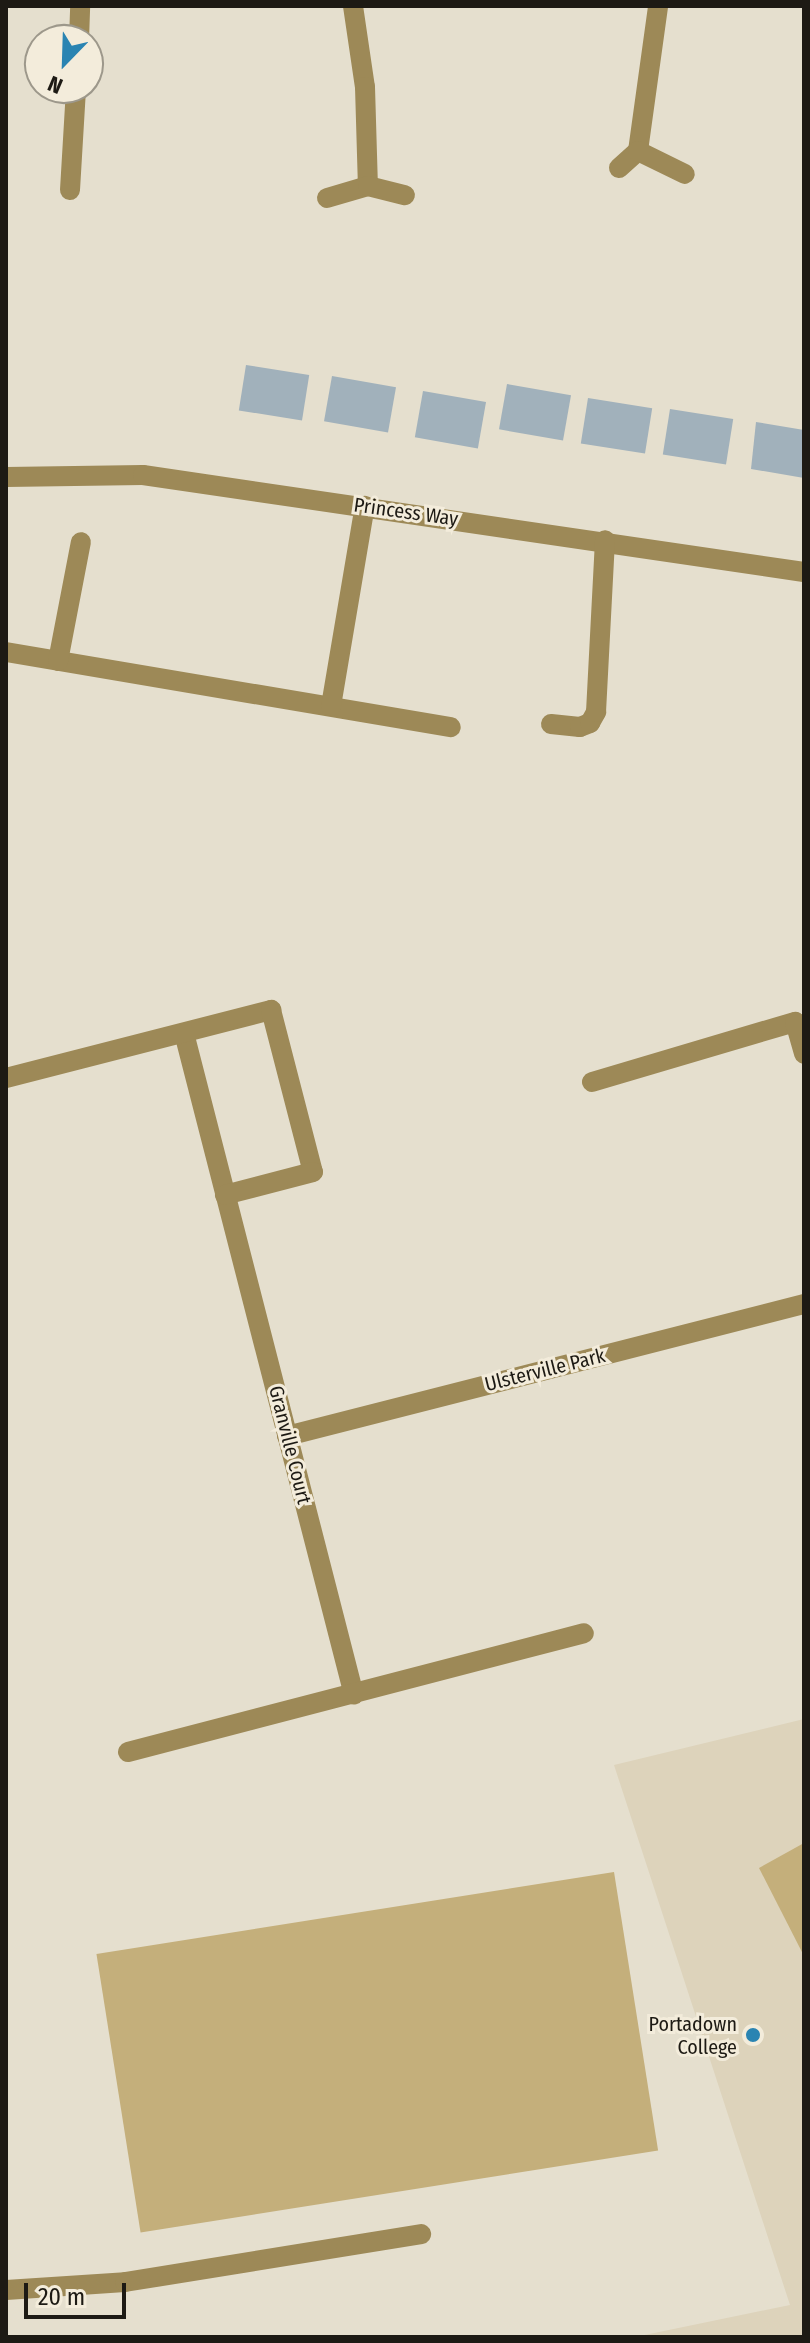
<!DOCTYPE html>
<html>
<head>
<meta charset="utf-8">
<style>
	body { margin:0 }
	#map { position:relative; width:810px; height:2343px; overflow:hidden; background:#e5dfce; font-family:"Fira Sans Condensed",sans-serif }
	div>[style] { position:absolute }
	[style*='--x'] { left:calc(var(--x)*1px); top:calc(var(--y)*1px); width:calc(var(--w)*1px); rotate:calc(var(--a)*1deg) }
	.built>* { inset:0; background:#ddd3bb }
	.green>* { inset:0; background:#c4af7b; transform-origin:0 0 }
	.building>* { inset:0; background:#a1b1bb; transform-origin:0 0 }
	.minor>* { height:20px; margin:-10px; padding:0 10px; transform-origin:10px; border-radius:10px; background:#9d8957 }
	.dots>* { width:22px; height:22px; translate:-50% -50%; box-sizing:border-box; border:4px solid #f3ecdb; border-radius:50% }
	span { translate:-50% -50%; white-space:nowrap; text-align:center; line-height:1.15; -webkit-text-stroke:6px #f3ecdb; paint-order:stroke }
	.street-label { font-size:20px; color:#1d1a14 }
	.poi-label { font-size:20px; color:#1d1a14 }
	.right { translate:-100% -50%; text-align:right }
	.frame { position:absolute; inset:0; border:8px solid #1d1a14; pointer-events:none }
	.north { position:absolute; left:24px; top:24px; width:80px; height:80px; box-sizing:border-box; background:#f3ecdb; border:2px solid #9d988b; border-radius:50%; rotate:203deg; font-size:22px; font-weight:700; line-height:32px; text-align:center; color:#1d1a14 }
	.north::after { content:''; display:block; margin:auto; width:28px; height:36px; background:#2a84b2; clip-path:polygon(50% 0,100% 100%,50% 72%,0 100%) }
	.scale { position:absolute; left:24px; top:2283px; width:102px; height:36px; box-sizing:border-box; border:4px solid #1d1a14; border-top:0; padding-left:10px; font-size:24px; line-height:28px; white-space:nowrap; color:#1d1a14; -webkit-text-stroke:6px #f3ecdb; paint-order:stroke }
</style>
</head>
<body>
<div id="map">
	<div class="built">
		<div style="clip-path:polygon(804px 1719px,804px 2337px,635px 2337px,790px 2305px,614px 1765px)"></div>
	</div>
	<div class="green">
		<div style="clip-path:polygon(804px 1843px,804px 1956px,759px 1868px)"></div>
		<div style="left:614px;top:1872px;width:282px;height:524px;rotate:81deg"></div>
	</div>
	<div class="building">
		<div style="left:246px;top:365px;width:64px;height:46px;rotate:9deg"></div>
		<div style="left:332px;top:376px;width:65px;height:46px;rotate:10deg"></div>
		<div style="left:507px;top:384px;width:65px;height:46px;rotate:10deg"></div>
		<div style="left:423px;top:391px;width:64px;height:47px;rotate:10deg"></div>
		<div style="left:588px;top:398px;width:65px;height:46px;rotate:9deg"></div>
		<div style="left:670px;top:409px;width:64px;height:46px;rotate:9deg"></div>
		<div style="clip-path:polygon(756px 422px,804px 430px,804px 478px,751px 469px)"></div>
	</div>
	<div class="minor">
		<div style="--x:353;--y:6;--w:82;--a:81.6"></div>
		<div style="--x:365;--y:87;--w:99;--a:88.3"></div>
		<div style="--x:79;--y:40;--w:34;--a:-88"></div>
		<div style="--x:638;--y:151;--w:146;--a:-82.1"></div>
		<div style="--x:619;--y:168;--w:25;--a:-42"></div>
		<div style="--x:638;--y:151;--w:52;--a:26.1"></div>
		<div style="--x:70;--y:190;--w:102;--a:-86.6"></div>
		<div style="--x:327;--y:198;--w:43;--a:-16.3"></div>
		<div style="--x:368;--y:186;--w:38;--a:14"></div>
		<div style="--x:6;--y:477;--w:137;--a:-0.8"></div>
		<div style="--x:143;--y:475;--w:668;--a:8.35"></div>
		<div style="--x:6;--y:652;--w:451;--a:9.6"></div>
		<div style="--x:58;--y:661;--w:121;--a:-79.1"></div>
		<div style="--x:331;--y:706;--w:203;--a:-80.4"></div>
		<div style="--x:551;--y:724;--w:29;--a:6"></div>
		<div style="--x:580;--y:727;--w:11;--a:-22"></div>
		<div style="--x:590;--y:723;--w:13;--a:-61"></div>
		<div style="--x:596;--y:712;--w:172;--a:-87"></div>
		<div style="--x:184;--y:1033;--w:683;--a:75.6"></div>
		<div style="--x:6;--y:1078;--w:274;--a:-14.4"></div>
		<div style="--x:271;--y:1010;--w:167;--a:75.5"></div>
		<div style="--x:313;--y:1172;--w:91;--a:165.4"></div>
		<div style="--x:592;--y:1082;--w:212;--a:-16.5"></div>
		<div style="--x:795;--y:1022;--w:33;--a:74"></div>
		<div style="--x:287;--y:1436;--w:534;--a:-14.32"></div>
		<div style="--x:128;--y:1752;--w:471;--a:-14.6"></div>
		<div style="--x:6;--y:2290;--w:119;--a:-3.8"></div>
		<div style="--x:125;--y:2282;--w:300;--a:-9.2"></div>
	</div>
	<div class="dots">
		<div style="left:753px;top:2035px;background:#2a84b2"></div>
	</div>
	<div class="street-label">
		<span style="left:406px;top:512px;rotate:8deg">Princess Way</span>
		<span style="left:545px;top:1370px;rotate:-14deg">Ulsterville Park</span>
		<span style="left:290px;top:1445px;rotate:76deg">Granville Court</span>
	</div>
	<div class="poi-label">
		<span class="right" style="left:737px;top:2036px">Portadown<br>College</span>
	</div>
	<div class="frame"></div>
	<div class="north">N</div>
	<div class="scale">20 m</div>
</div>
</body>
</html>
